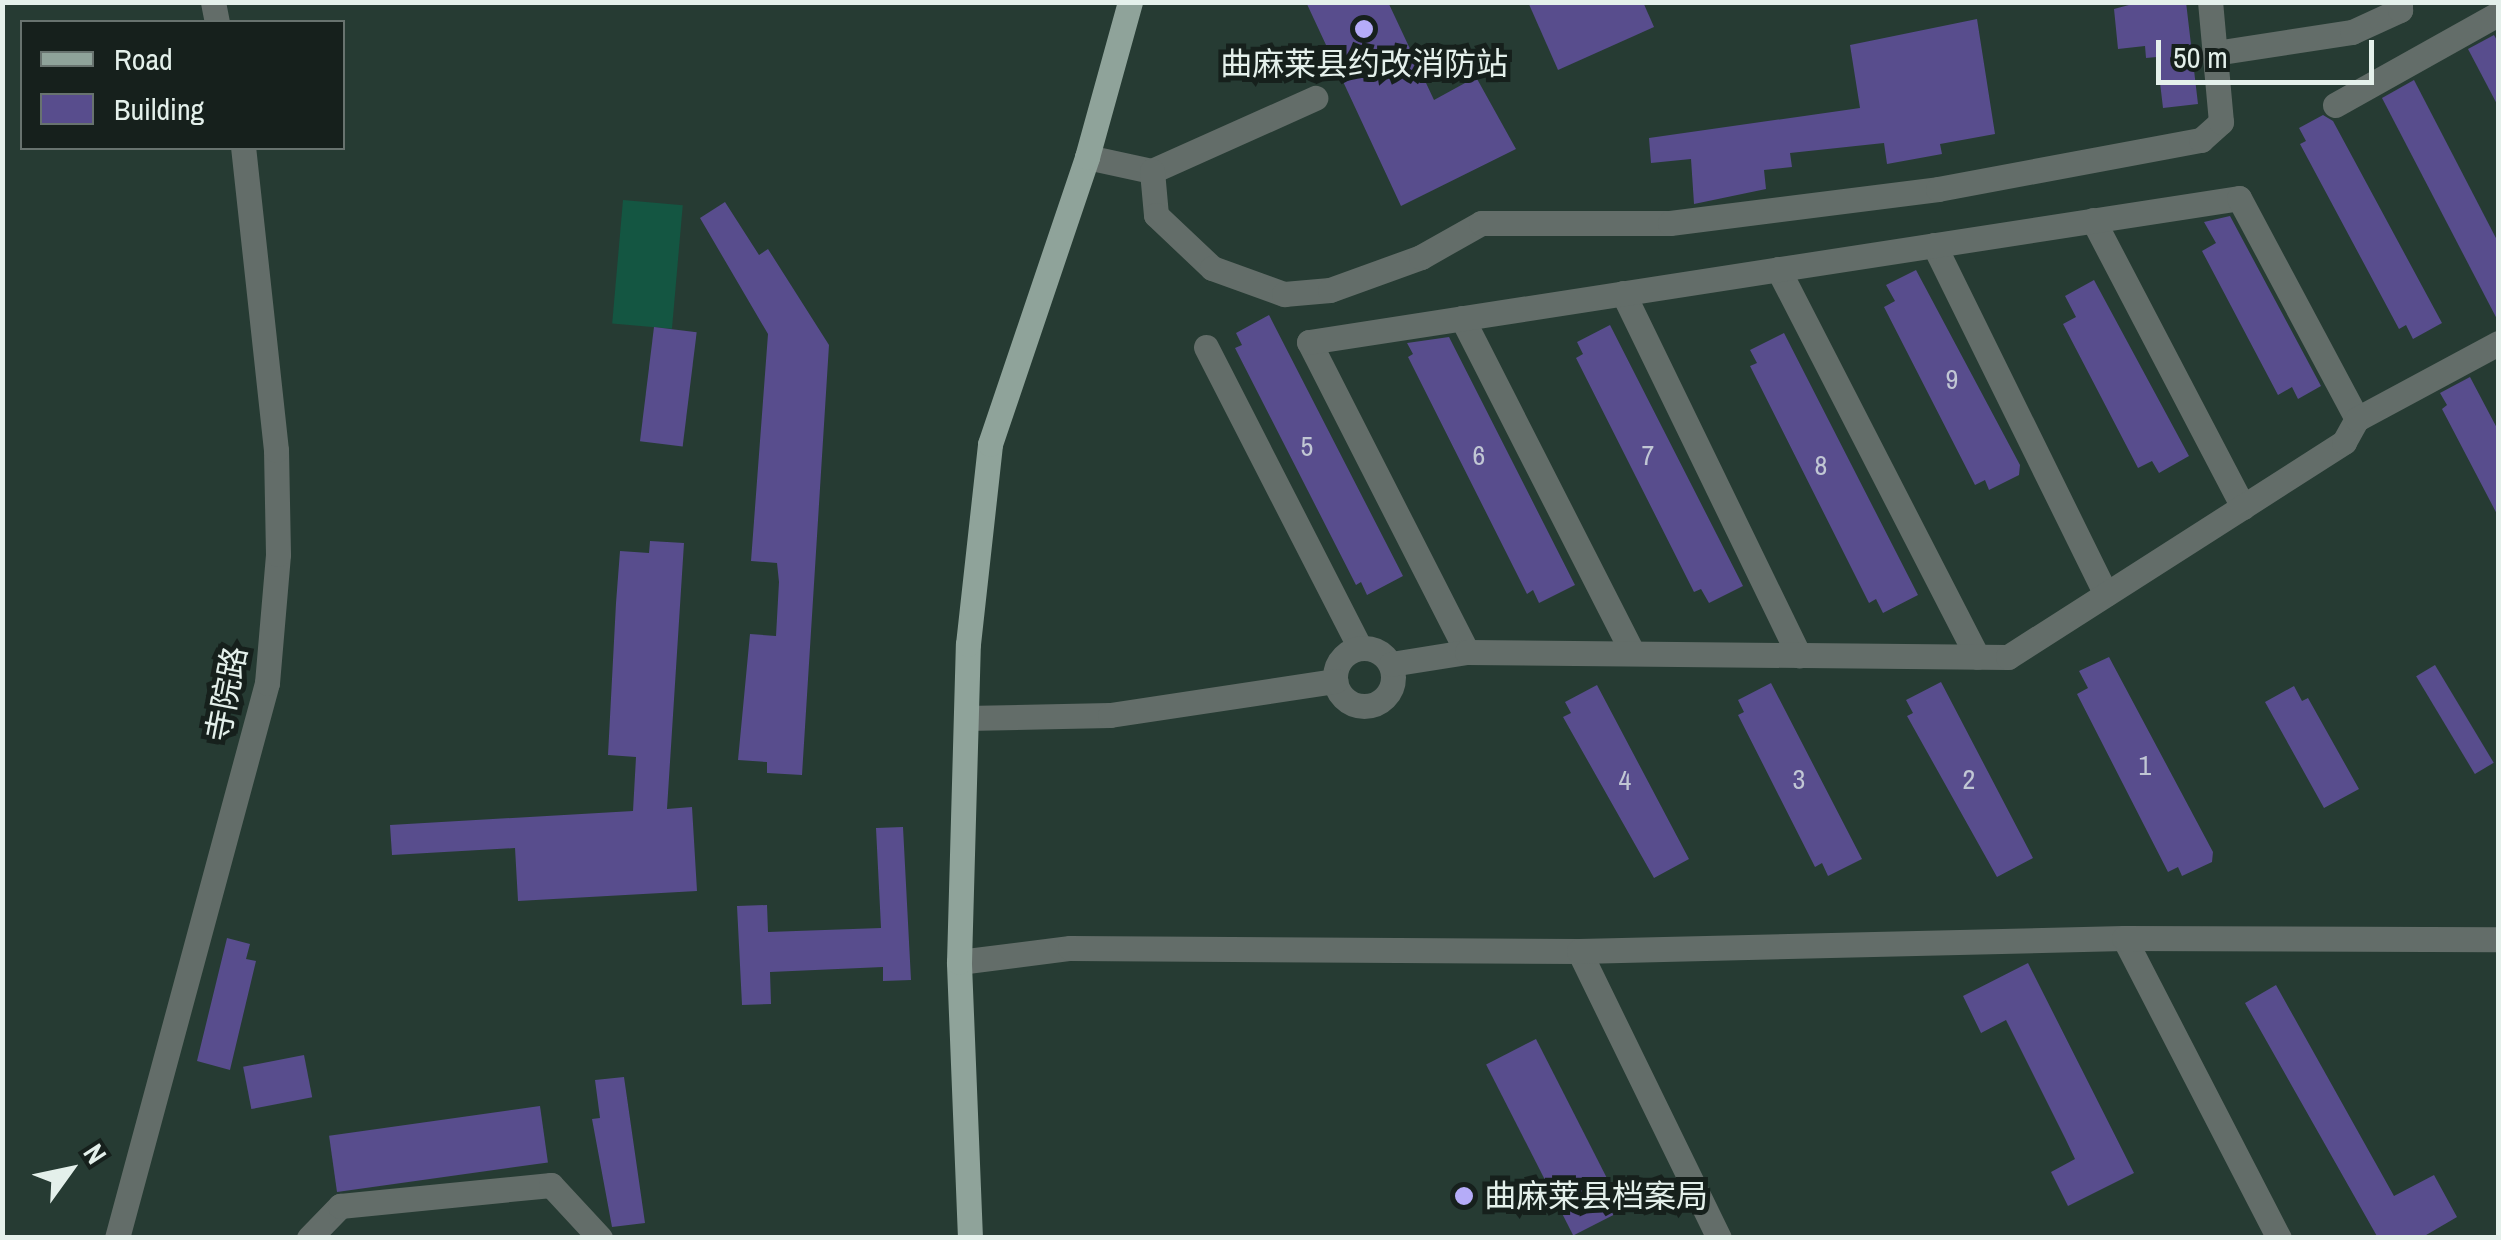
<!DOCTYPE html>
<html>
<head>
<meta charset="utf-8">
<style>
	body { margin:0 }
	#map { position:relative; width:2501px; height:1240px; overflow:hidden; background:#263b33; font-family:"Archivo Narrow","Noto Sans SC",sans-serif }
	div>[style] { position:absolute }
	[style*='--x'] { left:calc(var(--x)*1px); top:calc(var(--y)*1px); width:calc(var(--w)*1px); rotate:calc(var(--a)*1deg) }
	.green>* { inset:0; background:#145642; transform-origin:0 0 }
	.building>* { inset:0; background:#584d8d; transform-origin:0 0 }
	.minor>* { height:25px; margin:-12.5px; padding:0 12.5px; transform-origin:12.5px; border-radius:12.5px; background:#636d69 }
	.minor>.ring { margin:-12.5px; padding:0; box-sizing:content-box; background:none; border:25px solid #636d69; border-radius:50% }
	.major>* { height:25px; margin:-12.5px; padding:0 12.5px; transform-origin:12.5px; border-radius:12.5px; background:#8fa39a }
	.dots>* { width:28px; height:28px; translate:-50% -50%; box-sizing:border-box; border:5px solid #16201c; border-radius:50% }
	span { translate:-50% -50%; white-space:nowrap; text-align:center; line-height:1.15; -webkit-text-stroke:10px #16201c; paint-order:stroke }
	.number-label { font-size:28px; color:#c1c7d4 }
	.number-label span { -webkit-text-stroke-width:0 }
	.poi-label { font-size:32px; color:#e4f0eb }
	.left { translate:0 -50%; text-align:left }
	.street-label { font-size:32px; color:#e4f0eb }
	.frame { position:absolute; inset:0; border:5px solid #e4f0eb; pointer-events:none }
	.legend { position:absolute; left:20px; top:20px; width:325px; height:130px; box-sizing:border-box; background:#16201c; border:2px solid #68736f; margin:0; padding:12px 18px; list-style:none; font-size:30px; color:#e4f0eb }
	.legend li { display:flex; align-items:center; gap:20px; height:50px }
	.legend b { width:50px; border:2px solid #68736f }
	.north { position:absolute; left:20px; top:1120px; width:100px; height:100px; -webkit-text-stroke:8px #16201c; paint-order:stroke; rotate:57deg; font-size:28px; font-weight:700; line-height:40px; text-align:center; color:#e4f0eb }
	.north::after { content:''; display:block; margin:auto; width:35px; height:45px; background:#e4f0eb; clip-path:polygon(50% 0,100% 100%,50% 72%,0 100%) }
	.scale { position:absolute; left:2156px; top:40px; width:218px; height:45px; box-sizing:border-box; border:5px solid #e4f0eb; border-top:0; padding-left:12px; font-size:30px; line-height:35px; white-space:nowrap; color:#e4f0eb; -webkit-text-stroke:8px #16201c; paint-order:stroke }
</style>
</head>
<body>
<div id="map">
	<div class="green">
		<div style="left:623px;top:200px;width:60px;height:124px;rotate:5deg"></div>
	</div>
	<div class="building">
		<div style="clip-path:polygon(1306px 2px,1388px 2px,1434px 100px,1476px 77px,1516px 149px,1401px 206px)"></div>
		<div style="clip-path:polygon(1528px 2px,1643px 2px,1654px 27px,1558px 70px)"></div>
		<div style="clip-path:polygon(2140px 2px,2186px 2px,2198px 104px,2163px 108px,2157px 57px,2146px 58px,2145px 46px,2118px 49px,2114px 9px)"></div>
		<div style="clip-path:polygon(1977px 19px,1995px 134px,1940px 144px,1942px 154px,1887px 164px,1884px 143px,1790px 153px,1792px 167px,1764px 170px,1766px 189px,1694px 204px,1691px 159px,1651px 163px,1649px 138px,1860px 108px,1850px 45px)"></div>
		<div style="clip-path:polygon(2494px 35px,2498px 42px,2498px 106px,2468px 49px)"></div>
		<div style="clip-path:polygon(2414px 80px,2498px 242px,2498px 321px,2382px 98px)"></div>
		<div style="clip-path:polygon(2323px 115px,2333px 121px,2442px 323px,2413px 339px,2406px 325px,2399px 329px,2300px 144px,2306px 141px,2299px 128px)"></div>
		<div style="clip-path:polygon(725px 202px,759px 255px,768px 249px,829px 345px,802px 775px,767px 773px,767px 762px,738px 760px,750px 634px,776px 636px,779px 582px,777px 563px,751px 561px,768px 334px,700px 218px)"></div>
		<div style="clip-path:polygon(2230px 216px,2321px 386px,2298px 399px,2292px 387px,2278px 395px,2202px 251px,2216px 243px,2204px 222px)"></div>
		<div style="clip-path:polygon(1916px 270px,2020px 465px,2019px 475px,1989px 490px,1985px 480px,1975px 485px,1884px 307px,1895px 301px,1886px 285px)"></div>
		<div style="clip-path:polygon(2094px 280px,2189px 456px,2159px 473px,2152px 461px,2138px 468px,2063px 324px,2076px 317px,2065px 296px)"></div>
		<div style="clip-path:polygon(1269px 315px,1403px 576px,1367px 595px,1361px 582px,1356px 585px,1235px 348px,1242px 345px,1236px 333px)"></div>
		<div style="clip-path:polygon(1610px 325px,1743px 586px,1709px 603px,1701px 589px,1694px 592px,1576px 358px,1583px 354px,1577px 342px)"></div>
		<div style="left:654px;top:327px;width:43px;height:115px;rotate:7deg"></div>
		<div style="clip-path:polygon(1784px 333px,1918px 595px,1883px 613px,1876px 599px,1869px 603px,1750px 366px,1757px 363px,1750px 350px)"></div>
		<div style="clip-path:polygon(1449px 337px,1575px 585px,1539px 603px,1533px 590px,1527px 594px,1408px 357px,1413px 354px,1407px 343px)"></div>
		<div style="clip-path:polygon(2470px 377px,2498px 430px,2498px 516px,2442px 409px,2447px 405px,2440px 393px)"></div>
		<div style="clip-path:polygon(650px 541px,684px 543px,667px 809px,692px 807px,697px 891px,518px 901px,515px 848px,392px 855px,390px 825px,633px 811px,636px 757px,608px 755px,616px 603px,620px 551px,649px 553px)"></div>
		<div style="clip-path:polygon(2109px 657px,2213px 852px,2212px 862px,2182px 876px,2178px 867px,2168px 872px,2077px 694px,2088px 688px,2079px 671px)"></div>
		<div style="left:2435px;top:665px;width:114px;height:22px;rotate:59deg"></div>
		<div style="clip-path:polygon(1941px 682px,2033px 858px,1997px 877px,1907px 716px,1913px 713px,1906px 700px)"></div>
		<div style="clip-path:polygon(1771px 683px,1862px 859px,1828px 876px,1822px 863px,1815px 867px,1738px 715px,1744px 712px,1738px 700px)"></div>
		<div style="clip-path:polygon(1597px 685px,1689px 859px,1654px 878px,1563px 717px,1571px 713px,1565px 702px)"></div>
		<div style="clip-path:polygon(2294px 686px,2302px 701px,2308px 698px,2359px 789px,2324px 808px,2265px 702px)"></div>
		<div style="clip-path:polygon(903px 827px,911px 980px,883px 981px,883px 967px,770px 972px,771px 1004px,742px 1005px,737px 906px,767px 905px,768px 932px,881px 928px,876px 828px)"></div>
		<div style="clip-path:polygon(227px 938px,250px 944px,246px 959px,256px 961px,230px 1070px,197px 1061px)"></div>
		<div style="clip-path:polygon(2028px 963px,2134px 1173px,2068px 1206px,2051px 1172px,2075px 1159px,2066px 1140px,2006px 1020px,1981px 1033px,1963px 996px)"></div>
		<div style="clip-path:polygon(2276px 985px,2394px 1196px,2434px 1175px,2457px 1217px,2421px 1238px,2378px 1238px,2245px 1003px)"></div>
		<div style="left:1536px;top:1039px;width:192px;height:56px;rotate:63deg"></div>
		<div style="left:304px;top:1055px;width:43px;height:62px;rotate:79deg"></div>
		<div style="clip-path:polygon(624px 1077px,645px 1223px,612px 1227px,592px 1119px,600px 1118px,595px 1080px)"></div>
		<div style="left:540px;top:1106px;width:57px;height:213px;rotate:82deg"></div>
	</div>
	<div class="minor">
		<div style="--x:213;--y:2;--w:20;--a:79"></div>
		<div style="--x:2215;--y:53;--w:139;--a:-8.7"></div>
		<div style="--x:2352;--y:32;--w:53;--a:-24.6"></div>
		<div style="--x:2400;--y:10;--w:8;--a:-90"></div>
		<div style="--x:2335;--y:105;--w:187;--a:-29.2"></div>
		<div style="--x:1087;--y:157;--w:66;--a:12.2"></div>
		<div style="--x:1152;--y:171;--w:179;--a:-24.1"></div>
		<div style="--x:1152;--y:171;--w:44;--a:84.8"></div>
		<div style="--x:1156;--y:215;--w:77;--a:43.4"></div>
		<div style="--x:1212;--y:268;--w:77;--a:19.9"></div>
		<div style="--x:1284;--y:294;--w:46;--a:-5"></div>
		<div style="--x:1330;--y:290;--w:97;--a:-19.9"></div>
		<div style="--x:1421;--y:257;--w:69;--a:-29.5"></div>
		<div style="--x:1481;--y:223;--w:189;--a:0"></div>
		<div style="--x:1670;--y:223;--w:270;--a:-7.2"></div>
		<div style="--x:1938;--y:189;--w:268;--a:-10.6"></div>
		<div style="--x:2201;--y:140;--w:27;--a:-42"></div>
		<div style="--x:2221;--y:122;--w:121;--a:-95.2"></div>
		<div style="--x:2093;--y:220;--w:324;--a:62.4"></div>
		<div style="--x:1934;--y:245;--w:389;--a:63.8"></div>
		<div style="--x:1778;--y:269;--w:436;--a:62.8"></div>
		<div style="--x:1623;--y:293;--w:403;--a:64.1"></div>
		<div style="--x:1462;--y:318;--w:376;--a:63"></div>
		<div style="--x:1206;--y:347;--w:338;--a:62.9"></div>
		<div class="ring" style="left:1335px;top:648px;width:33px;height:33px"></div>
		<div style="--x:1467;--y:652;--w:348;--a:-117"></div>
		<div style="--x:1309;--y:342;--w:941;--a:-8.8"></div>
		<div style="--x:2239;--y:198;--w:251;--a:61.9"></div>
		<div style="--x:1391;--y:664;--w:77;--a:-9"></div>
		<div style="--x:1467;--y:652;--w:541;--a:0.53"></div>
		<div style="--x:2008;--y:657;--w:399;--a:-32.6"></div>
		<div style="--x:2344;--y:442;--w:26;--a:-61"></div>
		<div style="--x:2357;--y:419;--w:160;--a:-28.3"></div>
		<div style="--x:966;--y:718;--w:144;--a:-1.2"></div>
		<div style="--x:1110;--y:715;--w:228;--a:-8.6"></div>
		<div style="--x:2124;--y:938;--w:338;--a:62.7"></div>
		<div style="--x:1579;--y:951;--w:319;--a:64"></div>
		<div style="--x:959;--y:962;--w:112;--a:-7.2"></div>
		<div style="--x:1070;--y:948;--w:509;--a:0.34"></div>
		<div style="--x:1579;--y:951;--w:545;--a:-1.37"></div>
		<div style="--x:2124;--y:938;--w:374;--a:0.2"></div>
		<div style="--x:117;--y:1238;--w:575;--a:-74.88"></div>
		<div style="--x:267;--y:683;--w:129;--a:-85.1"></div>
		<div style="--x:278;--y:554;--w:104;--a:-91.1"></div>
		<div style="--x:276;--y:450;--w:304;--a:-96.2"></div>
		<div style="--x:309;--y:1238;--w:45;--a:-45.9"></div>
		<div style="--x:340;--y:1206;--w:212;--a:-5.7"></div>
		<div style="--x:551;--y:1185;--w:72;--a:47.2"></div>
	</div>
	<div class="major">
		<div style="--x:970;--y:1238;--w:276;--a:-92.3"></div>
		<div style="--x:959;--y:962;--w:318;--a:-88.4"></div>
		<div style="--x:968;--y:644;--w:201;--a:-83.7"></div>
		<div style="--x:990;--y:444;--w:303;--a:-71.3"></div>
		<div style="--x:1087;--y:157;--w:161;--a:-74.5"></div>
	</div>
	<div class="dots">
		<div style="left:1364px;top:29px;background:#b5acf8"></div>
		<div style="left:1464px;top:1196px;background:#b5acf8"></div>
	</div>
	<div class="number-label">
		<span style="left:1952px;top:379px">9</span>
		<span style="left:1307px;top:446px">5</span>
		<span style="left:1479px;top:455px">6</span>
		<span style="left:1648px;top:455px">7</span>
		<span style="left:1821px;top:465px">8</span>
		<span style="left:2145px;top:765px">1</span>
		<span style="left:1799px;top:779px">3</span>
		<span style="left:1969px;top:779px">2</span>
		<span style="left:1625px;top:780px">4</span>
	</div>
	<div class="poi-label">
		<span style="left:1364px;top:64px">曲麻莱县约改消防站</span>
		<span class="left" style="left:1484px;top:1196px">曲麻莱县档案局</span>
	</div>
	<div class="street-label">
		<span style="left:227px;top:694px;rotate:-79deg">寺院路</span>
	</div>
	<div class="frame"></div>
	<ul class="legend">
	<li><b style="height:12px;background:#8fa39a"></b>Road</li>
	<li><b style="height:28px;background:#584d8d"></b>Building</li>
	</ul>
	<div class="north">N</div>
	<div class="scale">50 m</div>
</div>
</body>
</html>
